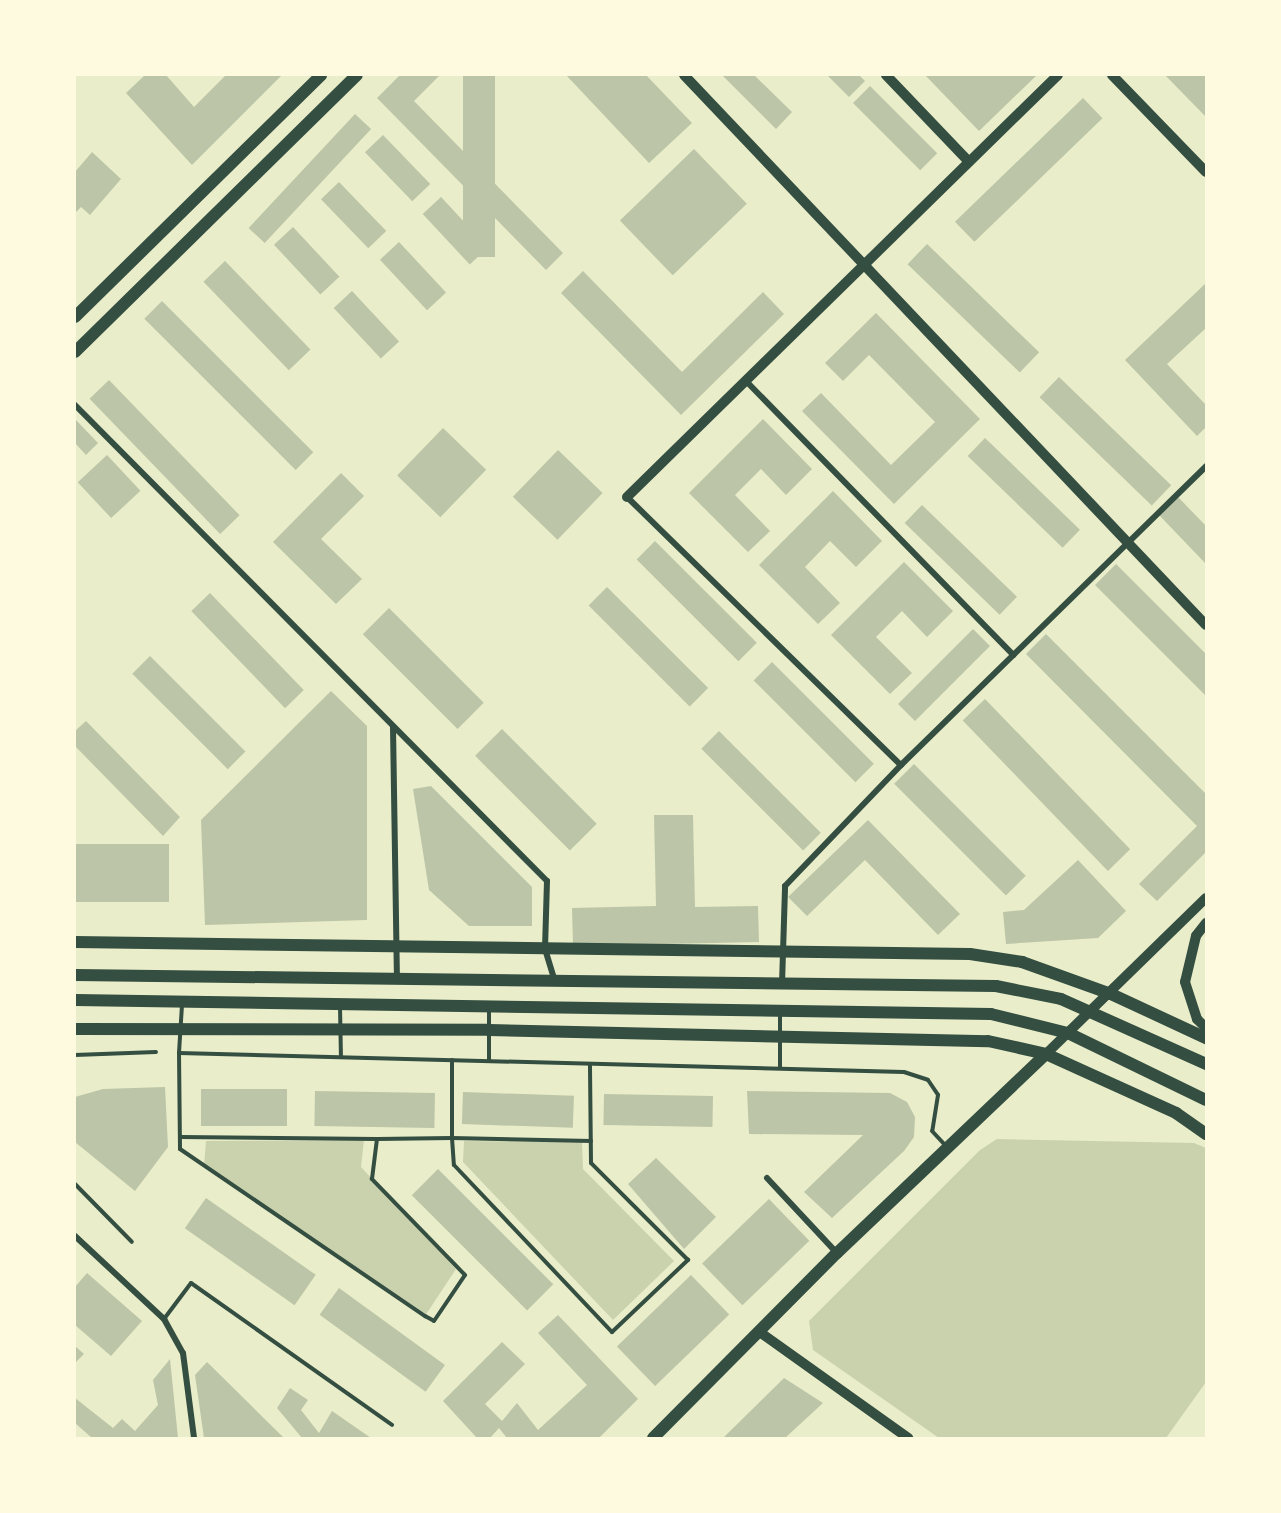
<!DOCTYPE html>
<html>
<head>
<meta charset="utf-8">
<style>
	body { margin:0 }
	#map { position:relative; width:1281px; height:1513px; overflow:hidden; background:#e9edc9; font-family:Rubik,sans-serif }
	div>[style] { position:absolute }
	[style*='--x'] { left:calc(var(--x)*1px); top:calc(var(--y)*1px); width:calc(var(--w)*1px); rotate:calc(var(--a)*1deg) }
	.green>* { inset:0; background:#cad2ad }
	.building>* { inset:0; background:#bcc5a7; transform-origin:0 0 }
	.service>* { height:4px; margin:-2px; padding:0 2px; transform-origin:2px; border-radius:2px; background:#344e41 }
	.minor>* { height:6px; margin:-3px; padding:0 3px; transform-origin:3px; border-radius:3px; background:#344e41 }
	.tertiary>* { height:10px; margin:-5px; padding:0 5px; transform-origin:5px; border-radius:5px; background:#344e41 }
	.secondary>* { height:12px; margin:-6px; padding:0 6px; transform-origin:6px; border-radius:6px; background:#344e41 }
	.primary>* { height:12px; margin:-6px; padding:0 6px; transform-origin:6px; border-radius:6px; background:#344e41 }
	span { translate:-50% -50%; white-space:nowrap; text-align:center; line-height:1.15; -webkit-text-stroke:5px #fefae0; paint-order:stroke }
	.frame { position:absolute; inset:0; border:76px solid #fefae0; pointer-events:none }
</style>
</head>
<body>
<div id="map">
	<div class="green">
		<div style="clip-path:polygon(997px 1139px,1194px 1143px,1206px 1148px,1206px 1382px,1166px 1438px,939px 1438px,813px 1350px,809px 1321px,980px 1150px)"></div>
		<div style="clip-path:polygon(364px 1140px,361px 1167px,456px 1269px,425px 1316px,204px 1166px,206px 1141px)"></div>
		<div style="clip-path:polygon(464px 1141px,582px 1142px,583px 1169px,674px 1261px,613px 1320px,463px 1162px)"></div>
	</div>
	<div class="building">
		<div style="clip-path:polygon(145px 75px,166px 75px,194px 107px,226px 75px,282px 75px,192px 165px,126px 93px)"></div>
		<div style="clip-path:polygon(400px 75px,440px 75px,414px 101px,563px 253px,546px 270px,377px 98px)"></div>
		<div style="left:463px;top:75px;width:32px;height:182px"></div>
		<div style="clip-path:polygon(566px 75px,646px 75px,692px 123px,649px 163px)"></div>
		<div style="clip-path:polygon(722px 75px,754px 75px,792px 112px,776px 129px)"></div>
		<div style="clip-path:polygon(827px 75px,859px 75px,865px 81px,849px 97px)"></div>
		<div style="clip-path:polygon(925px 75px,1037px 75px,979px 131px)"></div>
		<div style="clip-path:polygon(1165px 75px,1206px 75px,1206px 117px)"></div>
		<div style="left:870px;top:86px;width:95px;height:24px;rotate:45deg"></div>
		<div style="left:1083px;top:98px;width:28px;height:178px;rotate:46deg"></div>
		<div style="left:355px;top:114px;width:22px;height:156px;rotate:43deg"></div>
		<div style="left:383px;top:135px;width:68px;height:25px;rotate:46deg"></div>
		<div style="left:694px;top:149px;width:76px;height:103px;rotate:46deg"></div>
		<div style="clip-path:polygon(92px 152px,121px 179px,90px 215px,81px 207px,75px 213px,75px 172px)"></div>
		<div style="left:339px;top:182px;width:68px;height:25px;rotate:46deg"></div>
		<div style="left:441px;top:197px;width:69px;height:25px;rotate:47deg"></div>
		<div style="left:293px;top:227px;width:68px;height:26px;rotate:47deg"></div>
		<div style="left:399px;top:242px;width:69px;height:26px;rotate:47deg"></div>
		<div style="left:927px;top:244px;width:156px;height:28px;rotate:44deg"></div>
		<div style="left:225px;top:261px;width:123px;height:30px;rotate:46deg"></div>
		<div style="clip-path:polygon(583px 271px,682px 372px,763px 292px,784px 314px,681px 415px,561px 293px)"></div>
		<div style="clip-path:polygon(1206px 283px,1206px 328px,1167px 364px,1206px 405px,1206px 427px,1197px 436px,1125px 360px)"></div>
		<div style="left:352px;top:291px;width:69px;height:25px;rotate:47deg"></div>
		<div style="left:162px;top:301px;width:214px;height:25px;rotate:45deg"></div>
		<div style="clip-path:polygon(876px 313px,980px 419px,894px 504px,802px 411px,821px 393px,891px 465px,935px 422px,869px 355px,843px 381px,825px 363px)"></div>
		<div style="left:1059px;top:377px;width:156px;height:28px;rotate:44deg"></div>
		<div style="left:109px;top:380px;width:188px;height:27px;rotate:46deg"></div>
		<div style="clip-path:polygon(75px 419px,98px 443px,86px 455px,75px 443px)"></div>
		<div style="clip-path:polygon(763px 419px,812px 469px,786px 495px,761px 469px,735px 495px,770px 531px,748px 552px,689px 493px)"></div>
		<div style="left:443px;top:428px;width:60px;height:66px;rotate:44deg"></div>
		<div style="left:985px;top:438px;width:132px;height:25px;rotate:44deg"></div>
		<div style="left:558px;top:450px;width:62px;height:65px;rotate:44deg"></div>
		<div style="left:107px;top:455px;width:49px;height:40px;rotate:47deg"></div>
		<div style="clip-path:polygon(341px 473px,364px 496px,321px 539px,362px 579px,336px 604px,273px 542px)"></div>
		<div style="clip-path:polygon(833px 491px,882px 541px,856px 567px,830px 541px,805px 567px,840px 603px,818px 624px,759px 565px)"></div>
		<div style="clip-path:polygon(1178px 497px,1206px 526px,1206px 564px,1159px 515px)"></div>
		<div style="left:922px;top:505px;width:132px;height:25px;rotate:44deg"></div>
		<div style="left:655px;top:541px;width:144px;height:26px;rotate:45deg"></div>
		<div style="clip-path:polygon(904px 562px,953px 611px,927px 637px,902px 611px,876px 637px,912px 673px,890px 694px,831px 635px)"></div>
		<div style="clip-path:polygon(1116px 564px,1206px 654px,1206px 696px,1095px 585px)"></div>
		<div style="left:607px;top:587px;width:143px;height:26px;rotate:45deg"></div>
		<div style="left:210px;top:593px;width:135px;height:26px;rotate:46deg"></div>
		<div style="left:389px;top:608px;width:134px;height:37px;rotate:45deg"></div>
		<div style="left:973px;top:629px;width:24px;height:106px;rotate:45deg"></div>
		<div style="clip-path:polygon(1046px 634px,1206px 794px,1206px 852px,1157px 901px,1139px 884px,1197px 826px,1026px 654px)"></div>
		<div style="left:150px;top:656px;width:135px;height:25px;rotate:45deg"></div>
		<div style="left:772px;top:662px;width:144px;height:26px;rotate:45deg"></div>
		<div style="clip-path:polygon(331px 691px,367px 726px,367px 920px,205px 925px,201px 820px)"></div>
		<div style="left:985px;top:699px;width:209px;height:31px;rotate:46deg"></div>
		<div style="clip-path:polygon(86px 721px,180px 817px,163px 836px,75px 746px,75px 731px)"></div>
		<div style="left:502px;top:729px;width:134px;height:38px;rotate:45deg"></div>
		<div style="left:719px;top:731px;width:144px;height:25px;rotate:45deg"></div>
		<div style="left:914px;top:764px;width:158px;height:28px;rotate:45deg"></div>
		<div style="clip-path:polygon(431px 786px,532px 887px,532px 926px,469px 926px,429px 890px,413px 789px)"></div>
		<div style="clip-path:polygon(654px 815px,693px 815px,695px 907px,758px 906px,759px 942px,573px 946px,572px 908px,656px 906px)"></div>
		<div style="clip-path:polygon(868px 820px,960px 914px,938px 935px,865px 860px,807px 916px,788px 897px)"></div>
		<div style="left:75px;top:844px;width:94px;height:58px"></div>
		<div style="clip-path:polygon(1078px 860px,1126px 911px,1098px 938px,1006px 944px,1003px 912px,1024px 910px)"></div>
		<div style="clip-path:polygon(165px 1087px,168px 1147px,135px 1191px,75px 1142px,75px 1097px,103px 1089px)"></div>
		<div style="left:287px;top:1089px;width:37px;height:86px;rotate:90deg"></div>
		<div style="left:315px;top:1091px;width:120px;height:35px;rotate:1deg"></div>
		<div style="clip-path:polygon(747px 1091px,890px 1093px,907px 1102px,915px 1117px,914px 1137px,904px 1151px,832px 1218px,804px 1192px,863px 1135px,749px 1134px)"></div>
		<div style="left:463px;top:1092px;width:111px;height:32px;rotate:2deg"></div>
		<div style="left:604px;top:1094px;width:109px;height:31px;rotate:1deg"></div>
		<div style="clip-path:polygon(656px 1158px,716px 1217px,684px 1249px,628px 1184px)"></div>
		<div style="left:438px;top:1169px;width:163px;height:37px;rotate:45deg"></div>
		<div style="left:206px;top:1198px;width:134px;height:37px;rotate:35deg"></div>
		<div style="left:769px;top:1199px;width:58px;height:93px;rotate:46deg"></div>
		<div style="clip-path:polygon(87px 1273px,142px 1321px,111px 1356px,75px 1325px,75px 1287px)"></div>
		<div style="left:691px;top:1275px;width:55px;height:103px;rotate:46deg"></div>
		<div style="left:339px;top:1288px;width:131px;height:33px;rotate:36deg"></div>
		<div style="clip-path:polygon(558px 1315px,638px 1399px,599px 1438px,507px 1438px,499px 1428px,490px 1438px,477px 1438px,443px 1401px,502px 1342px,525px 1364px,485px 1404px,502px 1421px,517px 1403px,538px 1430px,587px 1385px,538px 1333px)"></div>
		<div style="clip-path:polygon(75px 1346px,84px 1354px,75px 1363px)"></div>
		<div style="clip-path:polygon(170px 1359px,178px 1438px,92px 1438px,75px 1423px,75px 1398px,113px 1428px,122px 1419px,135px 1431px,158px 1405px,153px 1380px)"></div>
		<div style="clip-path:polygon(207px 1362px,284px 1438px,204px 1438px,195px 1375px)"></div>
		<div style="clip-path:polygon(784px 1378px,823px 1403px,785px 1438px,723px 1438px)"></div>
		<div style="clip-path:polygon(290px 1388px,308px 1400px,301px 1410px,319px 1433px,332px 1411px,371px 1438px,302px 1438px,277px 1408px)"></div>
	</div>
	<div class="service">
		<div style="--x:182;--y:1005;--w:48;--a:93.6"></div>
		<div style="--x:179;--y:1053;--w:725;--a:1.5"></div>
		<div style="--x:904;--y:1072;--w:25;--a:18"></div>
		<div style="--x:928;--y:1080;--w:18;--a:56"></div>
		<div style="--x:938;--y:1095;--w:36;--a:99"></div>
		<div style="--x:932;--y:1131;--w:22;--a:47"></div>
		<div style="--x:340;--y:1007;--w:50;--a:88.9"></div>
		<div style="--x:489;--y:1008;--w:53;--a:90"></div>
		<div style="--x:780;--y:1014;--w:53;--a:90"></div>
		<div style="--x:179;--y:1053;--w:96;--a:89.4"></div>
		<div style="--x:180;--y:1149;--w:297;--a:34.3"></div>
		<div style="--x:425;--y:1316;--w:10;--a:29"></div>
		<div style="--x:434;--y:1321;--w:55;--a:-56"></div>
		<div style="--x:465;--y:1275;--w:134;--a:-134.1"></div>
		<div style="--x:372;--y:1179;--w:40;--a:-82.9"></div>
		<div style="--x:377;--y:1139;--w:75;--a:-0.8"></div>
		<div style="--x:452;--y:1138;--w:27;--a:86"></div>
		<div style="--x:454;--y:1165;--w:230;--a:46.6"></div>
		<div style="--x:612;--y:1332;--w:105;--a:-43.5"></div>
		<div style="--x:688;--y:1260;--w:137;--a:-135"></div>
		<div style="--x:591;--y:1163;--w:99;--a:-90.6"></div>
		<div style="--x:75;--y:1055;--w:81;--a:-2.1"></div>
		<div style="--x:452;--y:1060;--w:78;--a:90"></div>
		<div style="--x:452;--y:1138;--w:139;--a:1.2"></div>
		<div style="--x:180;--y:1137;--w:197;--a:0.6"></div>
		<div style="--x:75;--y:1184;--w:81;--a:45.5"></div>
		<div style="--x:164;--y:1319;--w:45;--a:-53.1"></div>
		<div style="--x:191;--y:1283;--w:246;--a:35.2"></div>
	</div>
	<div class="minor">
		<div style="--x:746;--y:381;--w:383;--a:45.7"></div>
		<div style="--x:75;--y:405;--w:670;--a:45.24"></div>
		<div style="--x:547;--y:881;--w:68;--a:91.7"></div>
		<div style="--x:545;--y:949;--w:30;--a:73"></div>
		<div style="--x:627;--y:497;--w:383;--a:44.4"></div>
		<div style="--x:393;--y:727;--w:250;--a:89.1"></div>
		<div style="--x:782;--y:984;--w:98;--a:-88.2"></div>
		<div style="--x:785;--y:886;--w:168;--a:-46.2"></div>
		<div style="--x:901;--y:765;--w:427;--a:-44.4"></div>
		<div style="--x:767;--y:1178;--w:103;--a:47"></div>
		<div style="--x:75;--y:1236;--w:122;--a:43"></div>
		<div style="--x:164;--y:1319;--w:39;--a:61"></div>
		<div style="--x:183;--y:1353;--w:86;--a:82.6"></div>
	</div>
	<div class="tertiary">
		<div style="--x:684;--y:75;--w:758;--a:46.5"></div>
		<div style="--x:886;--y:75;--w:120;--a:46.3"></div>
		<div style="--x:1112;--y:75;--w:135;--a:45.9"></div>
		<div style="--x:627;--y:497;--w:603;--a:-44.4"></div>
		<div style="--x:1206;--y:923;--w:16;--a:128"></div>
		<div style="--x:1196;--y:936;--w:47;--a:103.4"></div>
		<div style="--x:1185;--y:982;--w:39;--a:72"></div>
		<div style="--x:1197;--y:1019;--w:13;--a:45"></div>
		<div style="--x:1046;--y:1054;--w:223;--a:-44.3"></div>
		<div style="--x:761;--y:1333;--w:181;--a:35.5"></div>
	</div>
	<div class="secondary">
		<div style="--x:653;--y:1438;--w:261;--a:-45.2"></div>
		<div style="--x:837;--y:1253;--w:289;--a:-43.6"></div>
	</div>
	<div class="primary">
		<div style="--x:75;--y:317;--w:345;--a:-44.5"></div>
		<div style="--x:75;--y:352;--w:395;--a:-44.5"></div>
		<div style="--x:75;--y:942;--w:895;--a:0.77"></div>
		<div style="--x:970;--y:954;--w:53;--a:8.7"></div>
		<div style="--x:1022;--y:962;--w:95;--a:19.8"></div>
		<div style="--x:1111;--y:994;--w:105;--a:24.9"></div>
		<div style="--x:75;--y:975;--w:921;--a:0.68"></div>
		<div style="--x:996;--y:986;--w:66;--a:11.3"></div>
		<div style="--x:1061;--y:999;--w:159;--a:24.1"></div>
		<div style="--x:75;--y:1000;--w:916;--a:0.88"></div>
		<div style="--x:991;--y:1014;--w:79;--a:13.9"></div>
		<div style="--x:1068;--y:1033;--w:153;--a:25.9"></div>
		<div style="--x:75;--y:1029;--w:414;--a:0.1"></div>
		<div style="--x:489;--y:1030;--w:499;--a:1.3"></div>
		<div style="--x:988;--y:1041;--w:59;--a:12.6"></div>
		<div style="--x:1046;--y:1054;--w:143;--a:24.4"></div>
		<div style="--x:1176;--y:1113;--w:37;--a:35"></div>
	</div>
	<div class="frame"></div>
</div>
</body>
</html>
